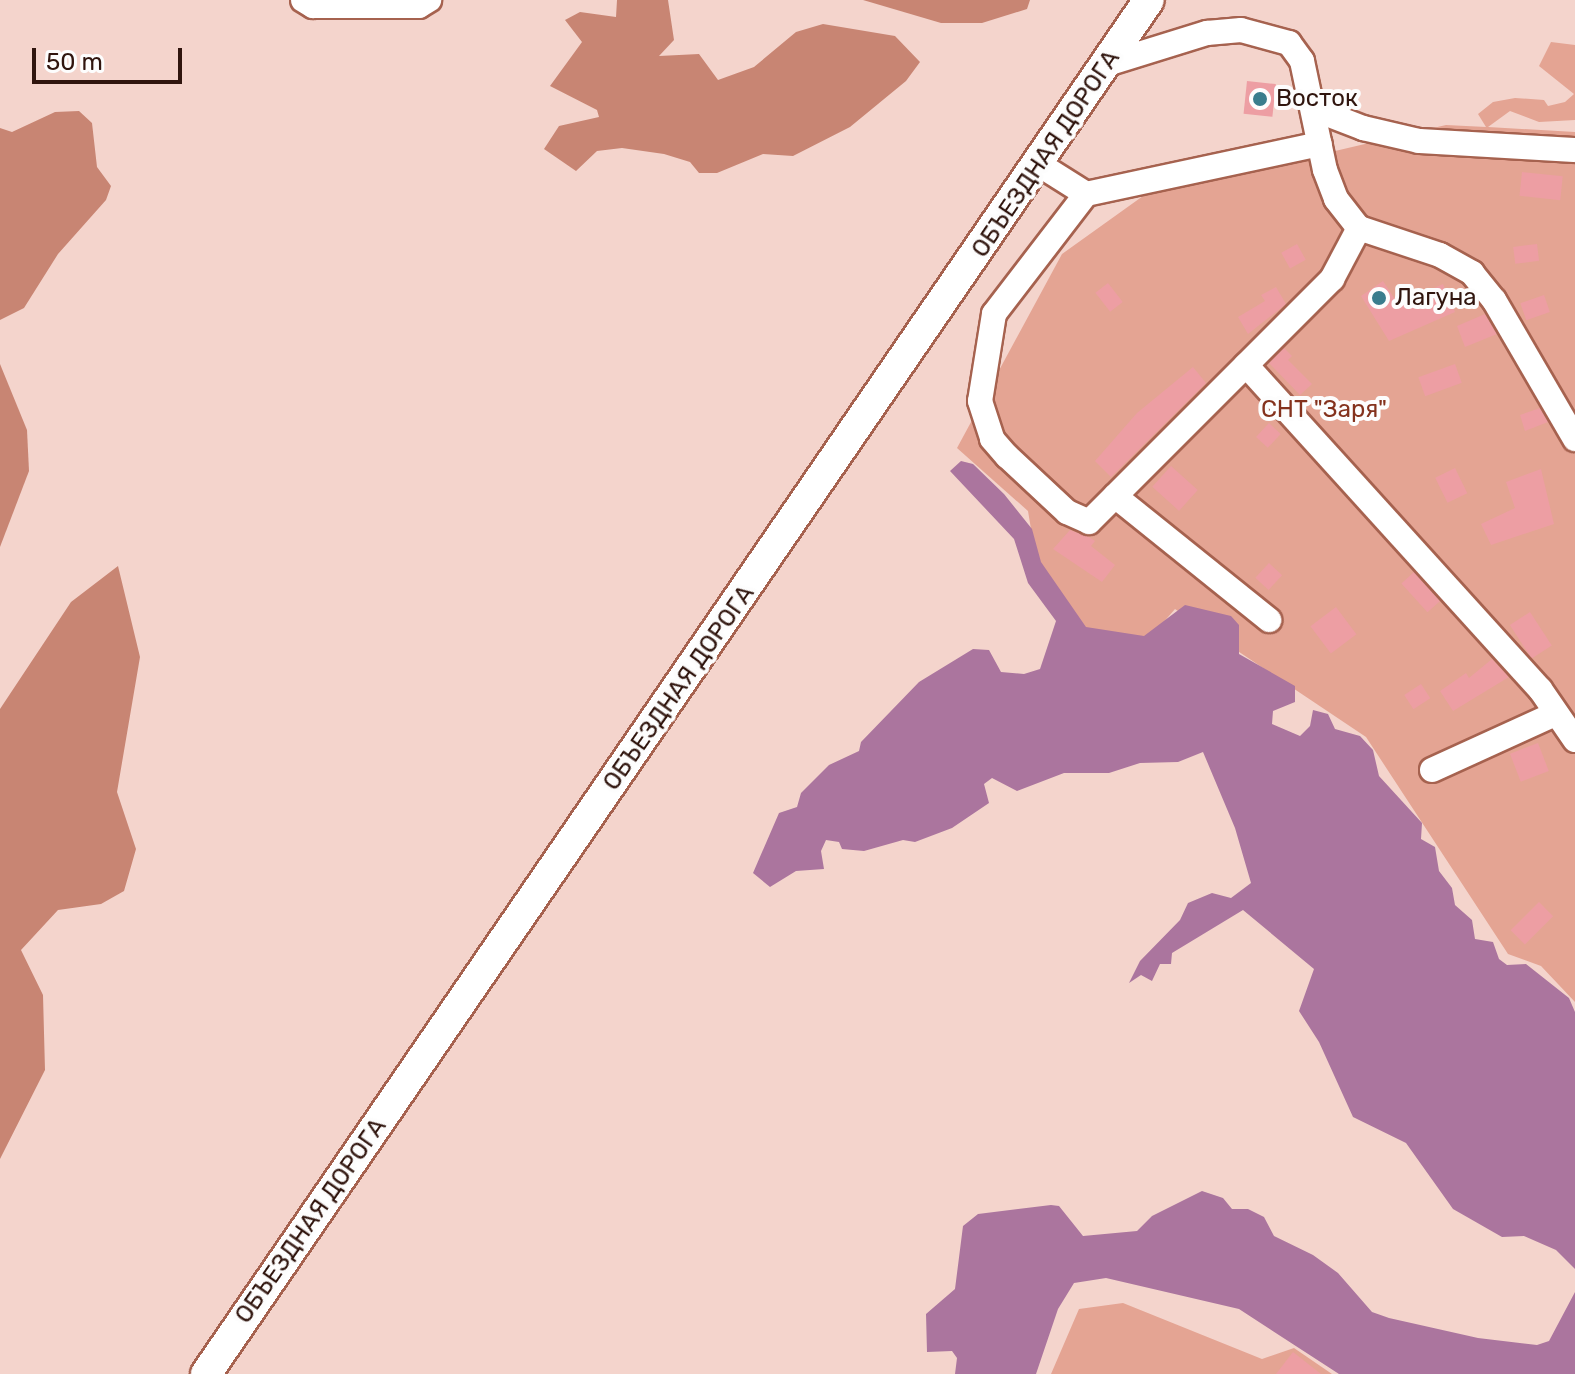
<!DOCTYPE html>
<html>
<head>
<meta charset="utf-8">
<style>
	body { margin:0 }
	#map { position:relative; width:1575px; height:1374px; overflow:hidden; background:#f4d4cc; font-family:Rubik,sans-serif }
	div>[style] { position:absolute }
	[style*='--x'] { left:calc(var(--x)*1px); top:calc(var(--y)*1px); width:calc(var(--w)*1px); rotate:calc(var(--a)*1deg) }
	.green>* { inset:0; background:#e4a493 }
	.forest>* { inset:0; background:#c88573 }
	.water>* { inset:0; background:#ab759e }
	.building>* { inset:0; background:#ed9ea3; transform-origin:0 0 }
	.roads { filter:drop-shadow(2px 0 #a6624f) drop-shadow(-2px 0 #a6624f) drop-shadow(0 2px #a6624f) drop-shadow(0 -2px #a6624f) }
	.minor>* { height:24px; margin:-12px; padding:0 12px; transform-origin:12px; border-radius:12px; background:#fff }
	.major>* { height:30px; margin:-15px; padding:0 15px; transform-origin:15px; border-radius:15px; background:#fff }
	.dots>* { width:22px; height:22px; translate:-50% -50%; box-sizing:border-box; border:4px solid #fdfdfd; border-radius:50% }
	span { translate:-50% -50%; white-space:nowrap; text-align:center; line-height:1.15; -webkit-text-stroke:8px #fdfdfd; paint-order:stroke }
	.poi-label { font-size:24px; color:#30150e }
	.left { translate:0 -50%; text-align:left }
	.street-label { font-size:24px; color:#30150e }
	.park-label { font-size:24px; color:#84321d }
	.scale { position:absolute; left:32px; top:48px; width:150px; height:36px; box-sizing:border-box; border:4px solid #30150e; border-top:0; padding-left:10px; font-size:24px; line-height:28px; white-space:nowrap; color:#30150e; -webkit-text-stroke:6px #fdfdfd; paint-order:stroke }
</style>
</head>
<body>
<div id="map">
	<div class="green">
		<div style="clip-path:polygon(1551px 42px,1575px 45px,1575px 120px,1539px 122px,1510px 111px,1488px 127px,1575px 132px,1575px 1002px,1541px 966px,1508px 954px,1366px 737px,1175px 609px,1141px 648px,1076px 639px,1041px 589px,1028px 511px,957px 448px,1062px 254px,1143px 196px,1446px 125px,1486px 127px,1478px 114px,1493px 102px,1515px 98px,1544px 100px,1548px 106px,1565px 102px,1574px 94px,1539px 66px)"></div>
		<div style="clip-path:polygon(1123px 1303px,1262px 1359px,1294px 1348px,1332px 1374px,1051px 1374px,1079px 1309px)"></div>
	</div>
	<div class="forest">
		<div style="clip-path:polygon(617px 0,668px 0,674px 40px,659px 56px,699px 54px,718px 80px,754px 67px,796px 32px,823px 24px,895px 36px,920px 62px,906px 81px,850px 127px,793px 156px,763px 154px,717px 173px,699px 173px,690px 162px,664px 154px,622px 148px,597px 151px,576px 171px,544px 149px,559px 126px,599px 117px,597px 110px,550px 86px,582px 42px,565px 20px,580px 12px,616px 17px)"></div>
		<div style="clip-path:polygon(863px 0,1030px 0,1027px 9px,982px 23px,941px 23px)"></div>
		<div style="clip-path:polygon(79px 111px,92px 123px,97px 167px,111px 186px,106px 200px,58px 254px,24px 308px,0 320px,0 128px,12px 132px,55px 112px)"></div>
		<div style="clip-path:polygon(0 364px,27px 430px,29px 471px,0 547px)"></div>
		<div style="clip-path:polygon(118px 566px,140px 657px,117px 792px,136px 849px,124px 891px,101px 904px,58px 910px,21px 950px,43px 995px,45px 1070px,0 1159px,0 709px,71px 602px)"></div>
	</div>
	<div class="water">
		<div style="clip-path:polygon(961px 461px,973px 464px,1004px 494px,1032px 529px,1041px 562px,1086px 627px,1144px 636px,1185px 605px,1231px 616px,1239px 625px,1239px 654px,1295px 686px,1295px 702px,1273px 711px,1272px 724px,1300px 736px,1310px 726px,1313px 710px,1328px 714px,1335px 729px,1360px 736px,1373px 750px,1379px 776px,1422px 823px,1421px 839px,1435px 847px,1439px 871px,1452px 888px,1455px 905px,1472px 920px,1475px 939px,1493px 942px,1499px 959px,1507px 965px,1526px 964px,1569px 998px,1575px 1012px,1575px 1269px,1556px 1250px,1524px 1236px,1502px 1237px,1453px 1209px,1406px 1143px,1353px 1117px,1319px 1042px,1299px 1011px,1314px 969px,1243px 910px,1172px 953px,1171px 964px,1160px 964px,1152px 981px,1141px 975px,1129px 983px,1140px 961px,1180px 920px,1188px 903px,1212px 893px,1231px 898px,1251px 883px,1235px 828px,1203px 752px,1178px 762px,1140px 763px,1109px 773px,1064px 773px,1017px 791px,992px 778px,984px 784px,989px 803px,952px 828px,915px 842px,903px 840px,864px 851px,842px 849px,839px 842px,826px 840px,821px 851px,824px 869px,796px 871px,770px 887px,753px 873px,779px 813px,797px 807px,801px 793px,829px 765px,859px 751px,861px 742px,919px 682px,973px 649px,989px 650px,1001px 672px,1024px 674px,1040px 669px,1056px 621px,1028px 583px,1014px 539px,950px 471px)"></div>
		<div style="clip-path:polygon(1202px 1191px,1223px 1198px,1232px 1209px,1248px 1209px,1264px 1217px,1274px 1236px,1313px 1255px,1338px 1273px,1372px 1312px,1389px 1318px,1478px 1338px,1537px 1345px,1549px 1341px,1575px 1292px,1575px 1374px,1339px 1374px,1239px 1309px,1106px 1278px,1074px 1283px,1058px 1309px,1036px 1374px,955px 1374px,957px 1358px,952px 1351px,927px 1352px,926px 1314px,955px 1289px,963px 1226px,978px 1214px,1051px 1205px,1059px 1206px,1083px 1236px,1137px 1231px,1152px 1216px)"></div>
	</div>
	<div class="building">
		<div style="left:1247px;top:81px;width:29px;height:33px;rotate:6deg"></div>
		<div style="left:1522px;top:172px;width:41px;height:24px;rotate:6deg"></div>
		<div style="left:1297px;top:244px;width:18px;height:18px;rotate:61deg"></div>
		<div style="left:1537px;top:244px;width:17px;height:24px;rotate:83deg"></div>
		<div style="clip-path:polygon(1383px 281px,1398px 304px,1443px 284px,1455px 312px,1389px 341px,1361px 296px)"></div>
		<div style="left:1108px;top:283px;width:24px;height:16px;rotate:52deg"></div>
		<div style="clip-path:polygon(1276px 287px,1286px 304px,1248px 334px,1238px 317px,1265px 301px,1261px 295px)"></div>
		<div style="left:1544px;top:295px;width:18px;height:25px;rotate:71deg"></div>
		<div style="clip-path:polygon(1485px 314px,1497px 334px,1465px 347px,1457px 326px)"></div>
		<div style="clip-path:polygon(1284px 348px,1292px 356px,1288px 360px,1312px 384px,1300px 395px,1269px 363px)"></div>
		<div style="left:1455px;top:364px;width:20px;height:39px;rotate:70deg"></div>
		<div style="clip-path:polygon(1193px 367px,1206px 383px,1111px 477px,1095px 461px,1137px 413px)"></div>
		<div style="clip-path:polygon(1540px 408px,1548px 422px,1525px 431px,1520px 415px)"></div>
		<div style="left:1269px;top:423px;width:16px;height:19px;rotate:43deg"></div>
		<div style="left:1171px;top:466px;width:36px;height:28px;rotate:42deg"></div>
		<div style="left:1455px;top:468px;width:28px;height:22px;rotate:64deg"></div>
		<div style="clip-path:polygon(1541px 469px,1554px 524px,1491px 545px,1481px 524px,1515px 508px,1506px 482px)"></div>
		<div style="clip-path:polygon(1070px 530px,1089px 537px,1095px 541px,1091px 546px,1115px 565px,1102px 582px,1053px 549px)"></div>
		<div style="left:1269px;top:563px;width:18px;height:20px;rotate:43deg"></div>
		<div style="left:1414px;top:572px;width:39px;height:17px;rotate:48deg"></div>
		<div style="left:1336px;top:607px;width:34px;height:32px;rotate:53deg"></div>
		<div style="left:1530px;top:612px;width:40px;height:24px;rotate:57deg"></div>
		<div style="clip-path:polygon(1492px 659px,1509px 677px,1453px 711px,1440px 691px,1466px 673px,1469px 678px)"></div>
		<div style="left:1421px;top:684px;width:17px;height:20px;rotate:57deg"></div>
		<div style="left:1538px;top:743px;width:30px;height:30px;rotate:69deg"></div>
		<div style="left:1539px;top:902px;width:20px;height:40px;rotate:45deg"></div>
		<div style="clip-path:polygon(1293px 1352px,1321px 1374px,1276px 1374px)"></div>
	</div>
	<div class="roads">
		<div class="minor">
			<div style="--x:303;--y:0;--w:12;--a:31"></div>
			<div style="--x:313;--y:6;--w:106;--a:0"></div>
			<div style="--x:419;--y:6;--w:12;--a:-31"></div>
			<div style="--x:1110;--y:63;--w:102;--a:-17.2"></div>
			<div style="--x:1207;--y:33;--w:34;--a:-5"></div>
			<div style="--x:1241;--y:30;--w:50;--a:15.2"></div>
			<div style="--x:1289;--y:43;--w:22;--a:54"></div>
			<div style="--x:1302;--y:61;--w:111;--a:78.1"></div>
			<div style="--x:1325;--y:170;--w:31;--a:69"></div>
			<div style="--x:1336;--y:199;--w:37;--a:52"></div>
			<div style="--x:1359;--y:228;--w:85;--a:18.4"></div>
			<div style="--x:1440;--y:255;--w:37;--a:29"></div>
			<div style="--x:1472;--y:273;--w:35;--a:51"></div>
			<div style="--x:1494;--y:300;--w:161;--a:59.8"></div>
			<div style="--x:1314;--y:109;--w:53;--a:21.2"></div>
			<div style="--x:1363;--y:128;--w:57;--a:13.1"></div>
			<div style="--x:1419;--y:141;--w:156;--a:3.3"></div>
			<div style="--x:1040;--y:165;--w:54;--a:32.2"></div>
			<div style="--x:1086;--y:194;--w:239;--a:-12.1"></div>
			<div style="--x:1086;--y:194;--w:151;--a:127.5"></div>
			<div style="--x:994;--y:314;--w:88;--a:99.1"></div>
			<div style="--x:980;--y:401;--w:40;--a:72"></div>
			<div style="--x:992;--y:439;--w:23;--a:49"></div>
			<div style="--x:1007;--y:456;--w:82;--a:43"></div>
			<div style="--x:1067;--y:512;--w:24;--a:24"></div>
			<div style="--x:1089;--y:522;--w:344;--a:-45"></div>
			<div style="--x:1332;--y:279;--w:58;--a:-62.1"></div>
			<div style="--x:1246;--y:365;--w:438;--a:47.8"></div>
			<div style="--x:1540;--y:689;--w:62;--a:55.5"></div>
			<div style="--x:1115;--y:496;--w:198;--a:38.8"></div>
			<div style="--x:1432;--y:770;--w:135;--a:-24.5"></div>
		</div>
		<div class="major">
			<div style="--x:206;--y:1374;--w:1666;--a:-55.54"></div>
		</div>
	</div>
	<div class="dots">
		<div style="left:1260px;top:99px;background:#3a7d8d"></div>
		<div style="left:1379px;top:298px;background:#3a7d8d"></div>
	</div>
	<div class="poi-label">
		<span class="left" style="left:1276px;top:99px">Восток</span>
		<span class="left" style="left:1395px;top:298px">Лагуна</span>
	</div>
	<div class="street-label">
		<span style="left:1046px;top:154px;rotate:-56deg">ОБЪЕЗДНАЯ ДОРОГА</span>
		<span style="left:679px;top:688px;rotate:-55deg">ОБЪЕЗДНАЯ ДОРОГА</span>
		<span style="left:311px;top:1221px;rotate:-55deg">ОБЪЕЗДНАЯ ДОРОГА</span>
	</div>
	<div class="park-label">
		<span style="left:1324px;top:410px">СНТ "Заря"</span>
	</div>
	<div class="scale">50 m</div>
</div>
</body>
</html>
